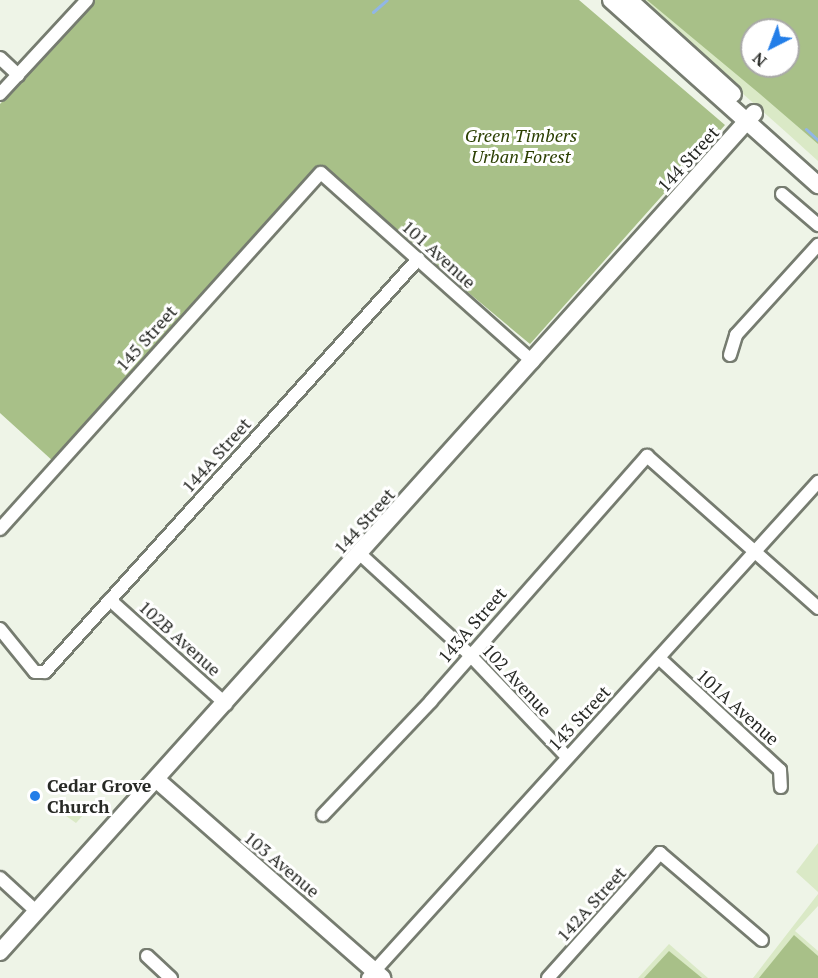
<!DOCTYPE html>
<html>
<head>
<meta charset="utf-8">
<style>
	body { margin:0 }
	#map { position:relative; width:818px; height:978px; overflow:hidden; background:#eef4e7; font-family:"PT Serif",serif }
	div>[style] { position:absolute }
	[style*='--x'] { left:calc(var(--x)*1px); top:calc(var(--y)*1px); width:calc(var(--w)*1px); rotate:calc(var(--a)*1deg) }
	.green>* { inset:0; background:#dae9c6 }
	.forest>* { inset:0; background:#a8c088 }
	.stream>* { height:3px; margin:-1.5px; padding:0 1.5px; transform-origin:1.5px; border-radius:1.5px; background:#91b6e6 }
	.roads { filter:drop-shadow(2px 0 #767c70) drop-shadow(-2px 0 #767c70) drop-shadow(0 2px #767c70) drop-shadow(0 -2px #767c70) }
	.street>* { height:12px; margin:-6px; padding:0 6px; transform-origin:6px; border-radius:6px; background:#fff }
	.secondary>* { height:16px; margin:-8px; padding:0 8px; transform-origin:8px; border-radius:8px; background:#fff }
	.dots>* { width:16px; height:16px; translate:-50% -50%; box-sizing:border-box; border:3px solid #fff; border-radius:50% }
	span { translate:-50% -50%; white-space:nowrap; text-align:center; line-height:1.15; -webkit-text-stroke:6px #fff; paint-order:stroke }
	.park-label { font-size:18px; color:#2b3f00; font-style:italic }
	.street-label { font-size:18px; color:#272925 }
	.poi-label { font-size:18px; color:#272925; font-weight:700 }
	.left { translate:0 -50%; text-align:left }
	.north { position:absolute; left:740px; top:18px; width:60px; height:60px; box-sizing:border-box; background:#fff; border:2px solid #a9a9a8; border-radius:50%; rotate:222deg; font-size:16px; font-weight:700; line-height:24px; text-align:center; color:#272925 }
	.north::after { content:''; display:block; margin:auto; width:21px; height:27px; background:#237ee8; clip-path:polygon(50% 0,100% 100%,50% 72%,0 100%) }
</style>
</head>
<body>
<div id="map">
	<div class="green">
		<div style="clip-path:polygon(evenodd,637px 0,818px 0,818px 161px,787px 133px,637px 0,752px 30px,788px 30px,788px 66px,752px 66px,752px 30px)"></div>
		<div style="clip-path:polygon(79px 801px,88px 810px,76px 823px,52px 806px)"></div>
		<div style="clip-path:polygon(818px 843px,818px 892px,796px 872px)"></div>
		<div style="clip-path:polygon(818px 894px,818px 906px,795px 931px,818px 951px,818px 978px,753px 978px)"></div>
		<div style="clip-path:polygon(669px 944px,708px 978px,638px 978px)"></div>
	</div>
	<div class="forest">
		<div style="clip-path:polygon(95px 0,579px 0,725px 125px,530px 344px,326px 174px,54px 462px,0 413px,0 104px)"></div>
		<div style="clip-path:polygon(evenodd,647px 0,818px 0,818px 144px,760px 94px,647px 0,752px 30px,788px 30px,788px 66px,752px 66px,752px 30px)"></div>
		<div style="clip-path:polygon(794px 935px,818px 956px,818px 978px,759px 978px)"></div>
		<div style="clip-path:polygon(669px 951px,702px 978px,644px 978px)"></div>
	</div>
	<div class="stream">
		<div style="--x:373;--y:12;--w:18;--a:-41"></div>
		<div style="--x:806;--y:129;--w:16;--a:43"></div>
	</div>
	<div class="roads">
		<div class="street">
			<div style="--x:0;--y:58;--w:25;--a:43"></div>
			<div style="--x:0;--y:94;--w:128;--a:-47.2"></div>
			<div style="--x:782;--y:194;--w:48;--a:40.7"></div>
			<div style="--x:730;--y:355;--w:21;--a:-73"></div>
			<div style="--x:736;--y:335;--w:122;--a:-47.7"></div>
			<div style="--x:0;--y:529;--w:479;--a:-48"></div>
			<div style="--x:321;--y:173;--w:284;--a:41.7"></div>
			<div style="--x:360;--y:554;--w:148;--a:42.5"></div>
			<div style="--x:469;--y:654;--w:142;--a:46.4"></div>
			<div style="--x:110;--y:600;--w:156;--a:41.9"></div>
			<div style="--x:0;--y:629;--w:55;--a:50.9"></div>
			<div style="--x:35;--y:672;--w:10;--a:0"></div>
			<div style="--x:45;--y:672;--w:557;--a:-47.91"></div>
			<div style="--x:659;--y:658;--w:165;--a:42.8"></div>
			<div style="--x:780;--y:770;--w:17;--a:87"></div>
			<div style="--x:323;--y:815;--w:157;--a:-46.5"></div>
			<div style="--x:431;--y:701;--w:327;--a:-48.6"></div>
			<div style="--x:647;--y:456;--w:229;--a:41.6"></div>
			<div style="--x:0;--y:878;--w:50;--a:42.6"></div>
			<div style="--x:147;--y:956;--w:33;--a:43"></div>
			<div style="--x:368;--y:978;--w:670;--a:-47.78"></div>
			<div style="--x:548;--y:978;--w:168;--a:-48.1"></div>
			<div style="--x:660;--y:853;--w:134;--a:40.5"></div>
		</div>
		<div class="secondary">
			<div style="--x:611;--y:0;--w:278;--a:41.8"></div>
			<div style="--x:629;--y:0;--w:140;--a:42.1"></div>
			<div style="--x:157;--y:780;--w:300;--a:41.3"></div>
			<div style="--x:0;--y:952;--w:1128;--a:-48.05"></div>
		</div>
	</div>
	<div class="dots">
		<div style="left:35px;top:796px;background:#237ee8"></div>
	</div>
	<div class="park-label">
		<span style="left:521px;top:146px">Green Timbers<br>Urban Forest</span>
	</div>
	<div class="street-label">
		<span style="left:688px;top:159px;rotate:-48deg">144 Street</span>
		<span style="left:439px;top:254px;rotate:42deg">101 Avenue</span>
		<span style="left:146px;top:338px;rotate:-48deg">145 Street</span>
		<span style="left:216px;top:455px;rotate:-48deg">144A Street</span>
		<span style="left:364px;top:521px;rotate:-48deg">144 Street</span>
		<span style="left:472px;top:625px;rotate:-49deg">143A Street</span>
		<span style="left:180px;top:638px;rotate:42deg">102B Avenue</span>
		<span style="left:517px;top:680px;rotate:47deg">102 Avenue</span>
		<span style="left:738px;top:707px;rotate:42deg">101A Avenue</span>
		<span style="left:579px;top:718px;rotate:-47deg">143 Street</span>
		<span style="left:282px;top:864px;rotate:40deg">103 Avenue</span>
		<span style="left:591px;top:904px;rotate:-48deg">142A Street</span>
	</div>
	<div class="poi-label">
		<span class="left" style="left:47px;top:796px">Cedar Grove<br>Church</span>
	</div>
	<div class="north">N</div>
</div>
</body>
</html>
